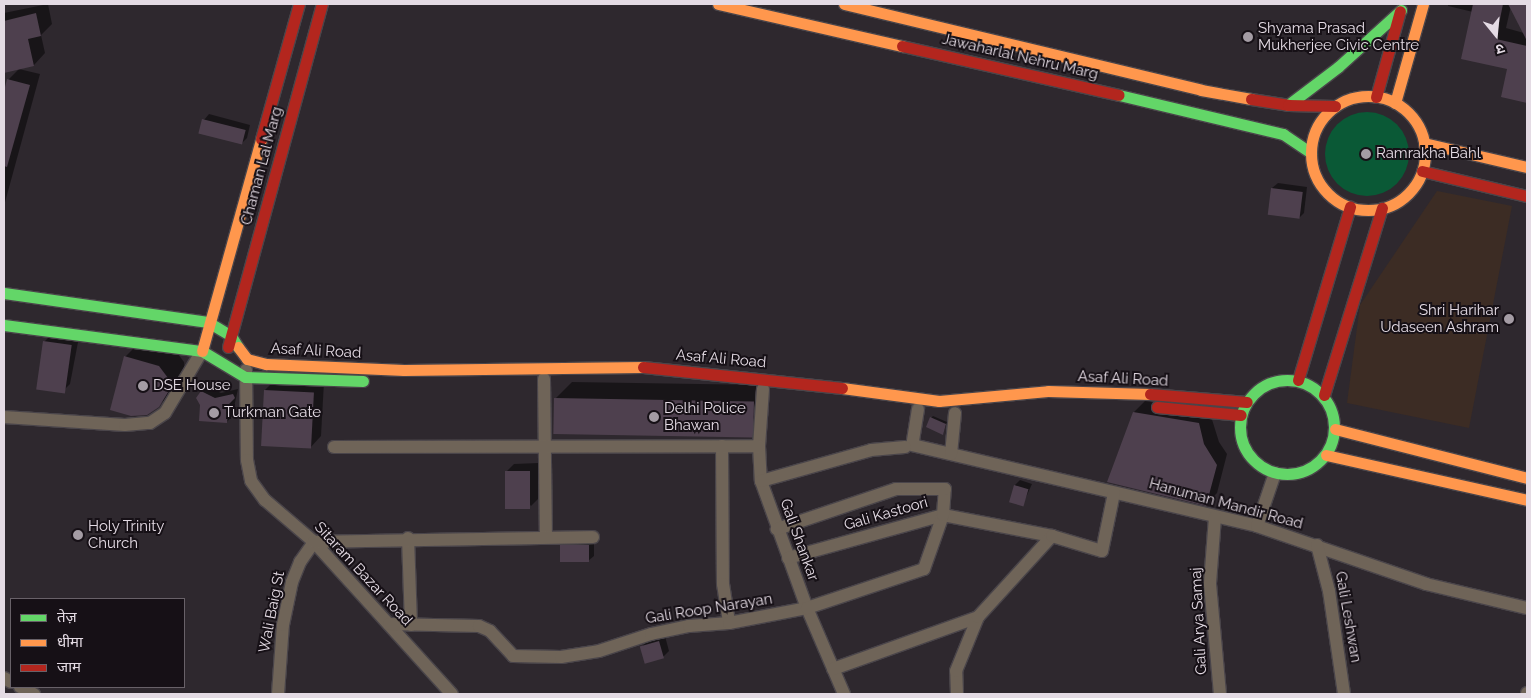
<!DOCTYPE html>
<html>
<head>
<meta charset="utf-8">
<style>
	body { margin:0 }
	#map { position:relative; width:1531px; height:698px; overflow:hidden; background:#2e282e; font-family:Raleway,"Noto Sans Devanagari",sans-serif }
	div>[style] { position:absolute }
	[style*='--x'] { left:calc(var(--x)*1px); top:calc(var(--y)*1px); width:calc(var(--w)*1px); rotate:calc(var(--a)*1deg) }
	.education>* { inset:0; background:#3c2c24 }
	.green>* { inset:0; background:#0a5936 }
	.round { border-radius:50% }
	.shadow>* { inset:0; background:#0007 }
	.building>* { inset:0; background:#4e404e; transform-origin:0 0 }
	.roads { filter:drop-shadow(1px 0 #4a454a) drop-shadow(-1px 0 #4a454a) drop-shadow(0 1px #4a454a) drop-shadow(0 -1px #4a454a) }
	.street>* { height:12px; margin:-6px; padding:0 6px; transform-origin:6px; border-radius:6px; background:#6f6458 }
	.fast>* { height:11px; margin:-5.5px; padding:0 5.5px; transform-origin:5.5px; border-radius:5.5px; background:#63d668 }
	.fast>.ring { margin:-5.5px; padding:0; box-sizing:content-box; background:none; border:11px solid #63d668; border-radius:50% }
	.slow>* { height:11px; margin:-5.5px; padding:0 5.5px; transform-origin:5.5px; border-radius:5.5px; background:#ff974d }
	.slow>.ring { margin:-5.5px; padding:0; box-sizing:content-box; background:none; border:11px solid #ff974d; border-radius:50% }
	.jam>* { height:11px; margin:-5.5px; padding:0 5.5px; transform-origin:5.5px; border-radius:5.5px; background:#b3261e }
	.dots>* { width:14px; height:14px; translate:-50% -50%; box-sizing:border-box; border:2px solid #161016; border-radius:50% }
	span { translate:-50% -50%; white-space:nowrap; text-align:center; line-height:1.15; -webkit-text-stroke:4px #161016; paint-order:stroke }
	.poi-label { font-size:15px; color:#e4dbe4 }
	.left { translate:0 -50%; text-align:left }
	.right { translate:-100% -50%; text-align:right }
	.street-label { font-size:15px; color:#e4dbe4 }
	.frame { position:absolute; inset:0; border:5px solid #e4dbe4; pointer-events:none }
	.legend { position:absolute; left:10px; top:598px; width:175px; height:90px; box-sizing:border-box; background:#161016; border:1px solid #686168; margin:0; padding:6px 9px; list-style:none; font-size:15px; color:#e4dbe4 }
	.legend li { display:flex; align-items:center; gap:10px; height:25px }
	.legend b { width:25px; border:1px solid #686168 }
	.north { position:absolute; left:1471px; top:10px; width:50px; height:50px; -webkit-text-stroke:4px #161016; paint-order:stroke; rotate:163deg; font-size:14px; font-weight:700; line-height:20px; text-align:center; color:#e4dbe4 }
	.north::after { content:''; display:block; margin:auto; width:18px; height:22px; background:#e4dbe4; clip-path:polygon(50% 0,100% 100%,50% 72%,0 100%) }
</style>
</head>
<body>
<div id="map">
	<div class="education">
		<div style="clip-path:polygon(1437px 191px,1512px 206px,1469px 428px,1347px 403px,1360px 305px)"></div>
	</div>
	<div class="green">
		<div class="round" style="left:1325px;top:112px;width:84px;height:84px"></div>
	</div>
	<div class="shadow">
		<div style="clip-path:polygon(48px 4px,52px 24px,41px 35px,45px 53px,34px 65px,4px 72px,4px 13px)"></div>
		<div style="clip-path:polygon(evenodd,1448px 4px,1527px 4px,1527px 101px,1502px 96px,1508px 68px,1473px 12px,1448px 6px,1448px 4px,1511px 6px,1524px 33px,1506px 28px,1511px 6px)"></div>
		<div style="clip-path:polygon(19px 69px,40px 74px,4px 206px,4px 96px,8px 80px)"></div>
		<div style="clip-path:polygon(209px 114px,250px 125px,247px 138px,242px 143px,204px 120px)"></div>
		<div style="clip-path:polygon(1278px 183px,1307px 187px,1304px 213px,1299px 218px,1272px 188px)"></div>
		<div style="clip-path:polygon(52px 334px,79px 337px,70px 384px,62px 392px,44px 342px)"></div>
		<div style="clip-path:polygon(141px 341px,175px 350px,184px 362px,185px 372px,175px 390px,158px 406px,125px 357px)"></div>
		<div style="clip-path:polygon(276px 379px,324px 382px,321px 436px,310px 448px,265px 390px)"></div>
		<div style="clip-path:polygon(572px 382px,769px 385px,767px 420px,751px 436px,556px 398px)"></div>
		<div style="clip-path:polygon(207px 386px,221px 393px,238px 389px,232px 416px,227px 422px,202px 392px)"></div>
		<div style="clip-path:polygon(1145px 401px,1210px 413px,1219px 442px,1227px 454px,1217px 493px,1206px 504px,1134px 412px)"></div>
		<div style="clip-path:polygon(933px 416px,947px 422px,943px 434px,931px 418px)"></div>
		<div style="clip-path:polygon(538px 463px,539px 498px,531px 506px,506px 472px,514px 464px)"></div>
		<div style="clip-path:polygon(1020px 480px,1032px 484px,1022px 506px,1015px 485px)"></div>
		<div style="clip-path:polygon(594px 540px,594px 556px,588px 561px,561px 546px,567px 541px)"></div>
		<div style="clip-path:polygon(665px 636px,669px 651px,664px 656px,646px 662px,642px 647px,647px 641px)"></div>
	</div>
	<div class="building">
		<div style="clip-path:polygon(1473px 4px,1503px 4px,1496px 39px,1527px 46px,1527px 103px,1501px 97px,1507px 69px,1461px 59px)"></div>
		<div style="clip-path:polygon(1508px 4px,1527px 4px,1527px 41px)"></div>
		<div style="clip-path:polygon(36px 13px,41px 36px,28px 39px,34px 66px,4px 73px,4px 21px)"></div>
		<div style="clip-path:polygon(7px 79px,30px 85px,7px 167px,4px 166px,4px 91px)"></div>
		<div style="left:202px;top:119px;width:45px;height:15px;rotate:14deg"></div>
		<div style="left:1271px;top:188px;width:32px;height:27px;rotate:7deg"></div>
		<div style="left:43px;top:341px;width:29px;height:49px;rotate:8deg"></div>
		<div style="clip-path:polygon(124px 356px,159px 366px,168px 378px,170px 389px,159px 407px,147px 415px,131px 416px,110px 410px)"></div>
		<div style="left:264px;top:390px;width:50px;height:56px;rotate:3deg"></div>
		<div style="clip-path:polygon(201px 391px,215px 398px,233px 394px,235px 398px,229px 404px,227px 423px,199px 421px,200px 405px,196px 398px)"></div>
		<div style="left:554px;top:398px;width:200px;height:36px;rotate:1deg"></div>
		<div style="clip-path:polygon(1133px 412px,1199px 423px,1204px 444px,1217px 465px,1206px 506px,1107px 482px)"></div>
		<div style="clip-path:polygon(930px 417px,946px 424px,943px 435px,926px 427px)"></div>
		<div style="left:505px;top:471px;width:25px;height:38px"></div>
		<div style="left:1014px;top:485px;width:15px;height:18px;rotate:16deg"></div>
		<div style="left:589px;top:545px;width:17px;height:29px;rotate:90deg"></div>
		<div style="left:659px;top:641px;width:18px;height:20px;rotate:74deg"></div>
	</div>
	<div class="roads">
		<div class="street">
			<div style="--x:246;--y:370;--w:90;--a:89.4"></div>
			<div style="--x:247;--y:460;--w:21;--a:79"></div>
			<div style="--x:251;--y:481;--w:24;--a:54"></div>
			<div style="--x:265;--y:500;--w:65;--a:40.6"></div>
			<div style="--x:314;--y:542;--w:205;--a:47.8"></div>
			<div style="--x:544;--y:379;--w:157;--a:89.3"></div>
			<div style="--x:763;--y:389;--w:57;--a:94"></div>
			<div style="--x:759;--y:446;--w:35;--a:87"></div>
			<div style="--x:761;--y:481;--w:135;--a:70.1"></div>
			<div style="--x:807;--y:608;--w:94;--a:66.7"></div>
			<div style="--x:918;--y:409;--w:36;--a:99"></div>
			<div style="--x:912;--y:445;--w:354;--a:13.2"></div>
			<div style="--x:1257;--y:526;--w:179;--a:18.9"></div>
			<div style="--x:1426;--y:584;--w:104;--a:13.4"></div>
			<div style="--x:4;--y:417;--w:121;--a:3.8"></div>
			<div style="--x:125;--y:425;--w:25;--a:-5"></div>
			<div style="--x:150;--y:423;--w:18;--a:-34"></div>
			<div style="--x:165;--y:413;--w:72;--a:-59.2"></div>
			<div style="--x:722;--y:446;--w:138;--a:89.6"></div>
			<div style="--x:723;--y:584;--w:39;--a:81"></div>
			<div style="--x:334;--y:447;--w:425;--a:-0.1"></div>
			<div style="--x:951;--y:454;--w:41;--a:-84.4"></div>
			<div style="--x:761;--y:481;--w:114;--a:-15.7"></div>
			<div style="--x:871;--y:450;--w:34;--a:-5"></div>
			<div style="--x:1215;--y:517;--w:67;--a:94.3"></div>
			<div style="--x:1210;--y:584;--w:110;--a:84.8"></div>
			<div style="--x:1257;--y:526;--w:56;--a:-71.2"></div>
			<div style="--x:408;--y:538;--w:87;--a:88"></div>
			<div style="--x:1317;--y:545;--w:48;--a:75.4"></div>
			<div style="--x:1329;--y:591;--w:104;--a:81.7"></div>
			<div style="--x:788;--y:558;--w:161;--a:-15.5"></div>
			<div style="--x:943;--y:515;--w:111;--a:10.9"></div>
			<div style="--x:389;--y:624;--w:90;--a:1.3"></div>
			<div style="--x:479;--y:626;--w:12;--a:24"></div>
			<div style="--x:490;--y:631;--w:34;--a:47"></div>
			<div style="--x:513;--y:656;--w:48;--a:1.2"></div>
			<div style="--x:561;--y:657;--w:38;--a:-9"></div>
			<div style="--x:599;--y:651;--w:55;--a:-18.1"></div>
			<div style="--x:651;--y:634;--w:39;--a:-12"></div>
			<div style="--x:689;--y:626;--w:40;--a:-4.3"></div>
			<div style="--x:729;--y:623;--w:79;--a:-10.9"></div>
			<div style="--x:807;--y:608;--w:123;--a:-18.4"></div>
			<div style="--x:924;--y:569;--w:57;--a:-70.6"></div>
			<div style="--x:943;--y:515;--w:26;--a:-86"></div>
			<div style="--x:945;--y:489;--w:49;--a:180"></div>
			<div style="--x:896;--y:489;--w:126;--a:161.4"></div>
			<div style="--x:833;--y:669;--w:154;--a:-19.7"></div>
			<div style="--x:4;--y:678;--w:8;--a:30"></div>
			<div style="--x:20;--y:687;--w:16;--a:27"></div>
			<div style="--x:278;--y:694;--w:69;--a:-85.9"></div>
			<div style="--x:283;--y:625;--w:44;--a:-78.2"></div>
			<div style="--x:292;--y:582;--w:22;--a:-68"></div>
			<div style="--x:300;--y:562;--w:24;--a:-55"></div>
			<div style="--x:314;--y:542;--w:279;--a:-1"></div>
			<div style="--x:957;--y:694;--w:23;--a:-92"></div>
			<div style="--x:956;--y:671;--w:58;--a:-67.8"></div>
			<div style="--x:978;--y:617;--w:110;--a:-47.6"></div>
			<div style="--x:1052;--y:536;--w:52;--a:16.7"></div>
			<div style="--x:1102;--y:551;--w:59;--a:-78.3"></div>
			<div style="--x:1527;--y:694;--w:1;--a:-90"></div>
		</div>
		<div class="fast">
			<div style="--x:1119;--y:95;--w:169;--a:13.4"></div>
			<div style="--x:1283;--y:134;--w:34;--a:34"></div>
			<div style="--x:1288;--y:105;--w:63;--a:-37.2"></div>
			<div style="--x:1338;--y:67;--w:85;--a:-42.1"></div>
			<div style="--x:4;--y:293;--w:206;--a:8.1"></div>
			<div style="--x:208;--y:322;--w:27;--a:31"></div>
			<div style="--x:231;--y:336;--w:13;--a:58"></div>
			<div style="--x:4;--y:325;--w:200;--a:7.5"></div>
			<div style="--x:202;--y:351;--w:50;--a:31.2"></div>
			<div style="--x:245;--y:377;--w:118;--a:1.9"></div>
			<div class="ring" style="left:1240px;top:380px;width:83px;height:83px"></div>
		</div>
		<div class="slow">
			<div style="--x:718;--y:4;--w:189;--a:12.9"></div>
			<div style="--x:844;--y:4;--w:367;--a:13.5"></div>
			<div style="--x:1201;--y:90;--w:51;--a:10.2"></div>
			<div class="ring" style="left:1311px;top:96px;width:103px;height:103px"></div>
			<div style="--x:1395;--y:103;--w:103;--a:-74.2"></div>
			<div style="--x:1424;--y:143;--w:106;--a:13.1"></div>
			<div style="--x:238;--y:347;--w:15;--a:53"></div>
			<div style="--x:247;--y:359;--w:20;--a:15"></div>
			<div style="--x:266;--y:364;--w:138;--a:2.5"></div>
			<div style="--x:404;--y:370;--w:239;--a:-0.7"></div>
			<div style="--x:202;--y:351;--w:220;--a:-74.4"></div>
			<div style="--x:842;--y:388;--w:98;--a:7.6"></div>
			<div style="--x:939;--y:401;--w:109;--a:-5.2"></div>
			<div style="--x:1048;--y:391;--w:102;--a:1.7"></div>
			<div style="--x:1335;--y:429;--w:198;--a:14.3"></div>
			<div style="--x:1326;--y:455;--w:206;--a:12.6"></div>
		</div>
		<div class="jam">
			<div style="--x:902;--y:46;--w:222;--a:12.7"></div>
			<div style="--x:1376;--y:97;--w:89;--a:-74.4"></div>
			<div style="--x:1251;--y:99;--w:37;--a:9"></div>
			<div style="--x:1288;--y:105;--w:47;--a:1.2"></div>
			<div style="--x:261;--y:139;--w:140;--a:-74.3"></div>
			<div style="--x:1422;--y:171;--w:108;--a:13.4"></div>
			<div style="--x:228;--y:347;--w:356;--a:-74.7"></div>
			<div style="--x:643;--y:367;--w:200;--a:6"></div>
			<div style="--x:1298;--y:380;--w:181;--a:-73.3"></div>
			<div style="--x:1150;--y:394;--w:97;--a:4.7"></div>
			<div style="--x:1324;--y:395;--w:196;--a:-72.8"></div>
			<div style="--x:1157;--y:407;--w:84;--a:5.4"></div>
		</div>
	</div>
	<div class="dots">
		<div style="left:1248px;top:37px;background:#a49ca4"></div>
		<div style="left:1366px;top:154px;background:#a49ca4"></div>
		<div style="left:1509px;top:319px;background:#a49ca4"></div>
		<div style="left:143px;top:386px;background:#a49ca4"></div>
		<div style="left:214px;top:413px;background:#a49ca4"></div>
		<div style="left:654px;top:417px;background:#a49ca4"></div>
		<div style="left:78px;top:535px;background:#a49ca4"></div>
	</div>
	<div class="poi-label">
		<span class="left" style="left:1258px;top:37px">Shyama Prasad<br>Mukherjee Civic Centre</span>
		<span class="left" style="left:1376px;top:154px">Ramrakha Bahl</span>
		<span class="right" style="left:1499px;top:319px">Shri Harihar<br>Udaseen Ashram</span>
		<span class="left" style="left:153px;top:386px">DSE House</span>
		<span class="left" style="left:664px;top:417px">Delhi Police<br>Bhawan</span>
		<span class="left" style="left:224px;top:413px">Turkman Gate</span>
		<span class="left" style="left:88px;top:535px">Holy Trinity<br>Church</span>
	</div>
	<div class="street-label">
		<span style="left:1020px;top:57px;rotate:13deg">Jawaharlal Nehru Marg</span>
		<span style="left:262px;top:166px;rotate:-75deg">Chaman Lal Marg</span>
		<span style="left:316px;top:351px;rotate:3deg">Asaf Ali Road</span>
		<span style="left:721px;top:359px;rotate:5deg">Asaf Ali Road</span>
		<span style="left:1123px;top:379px;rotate:3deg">Asaf Ali Road</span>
		<span style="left:1226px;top:504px;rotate:15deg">Hanuman Mandir Road</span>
		<span style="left:886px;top:514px;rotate:-16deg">Gali Kastoori</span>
		<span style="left:799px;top:540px;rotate:70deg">Gali Shankar</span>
		<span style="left:363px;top:574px;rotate:47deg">Sitaram Bazar Road</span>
		<span style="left:709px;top:609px;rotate:-9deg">Gali Roop Narayan</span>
		<span style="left:272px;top:612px;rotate:-79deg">Wali Baig St</span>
		<span style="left:1348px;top:617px;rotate:80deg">Gali Leshwan</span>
		<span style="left:1199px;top:621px;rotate:-93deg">Gali Arya Samaj</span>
	</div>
	<div class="frame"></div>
	<ul class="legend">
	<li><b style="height:6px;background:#63d668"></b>तेज़</li>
	<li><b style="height:6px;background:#ff974d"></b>धीमा</li>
	<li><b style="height:6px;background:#b3261e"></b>जाम</li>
	</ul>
	<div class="north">उ</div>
</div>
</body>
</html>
